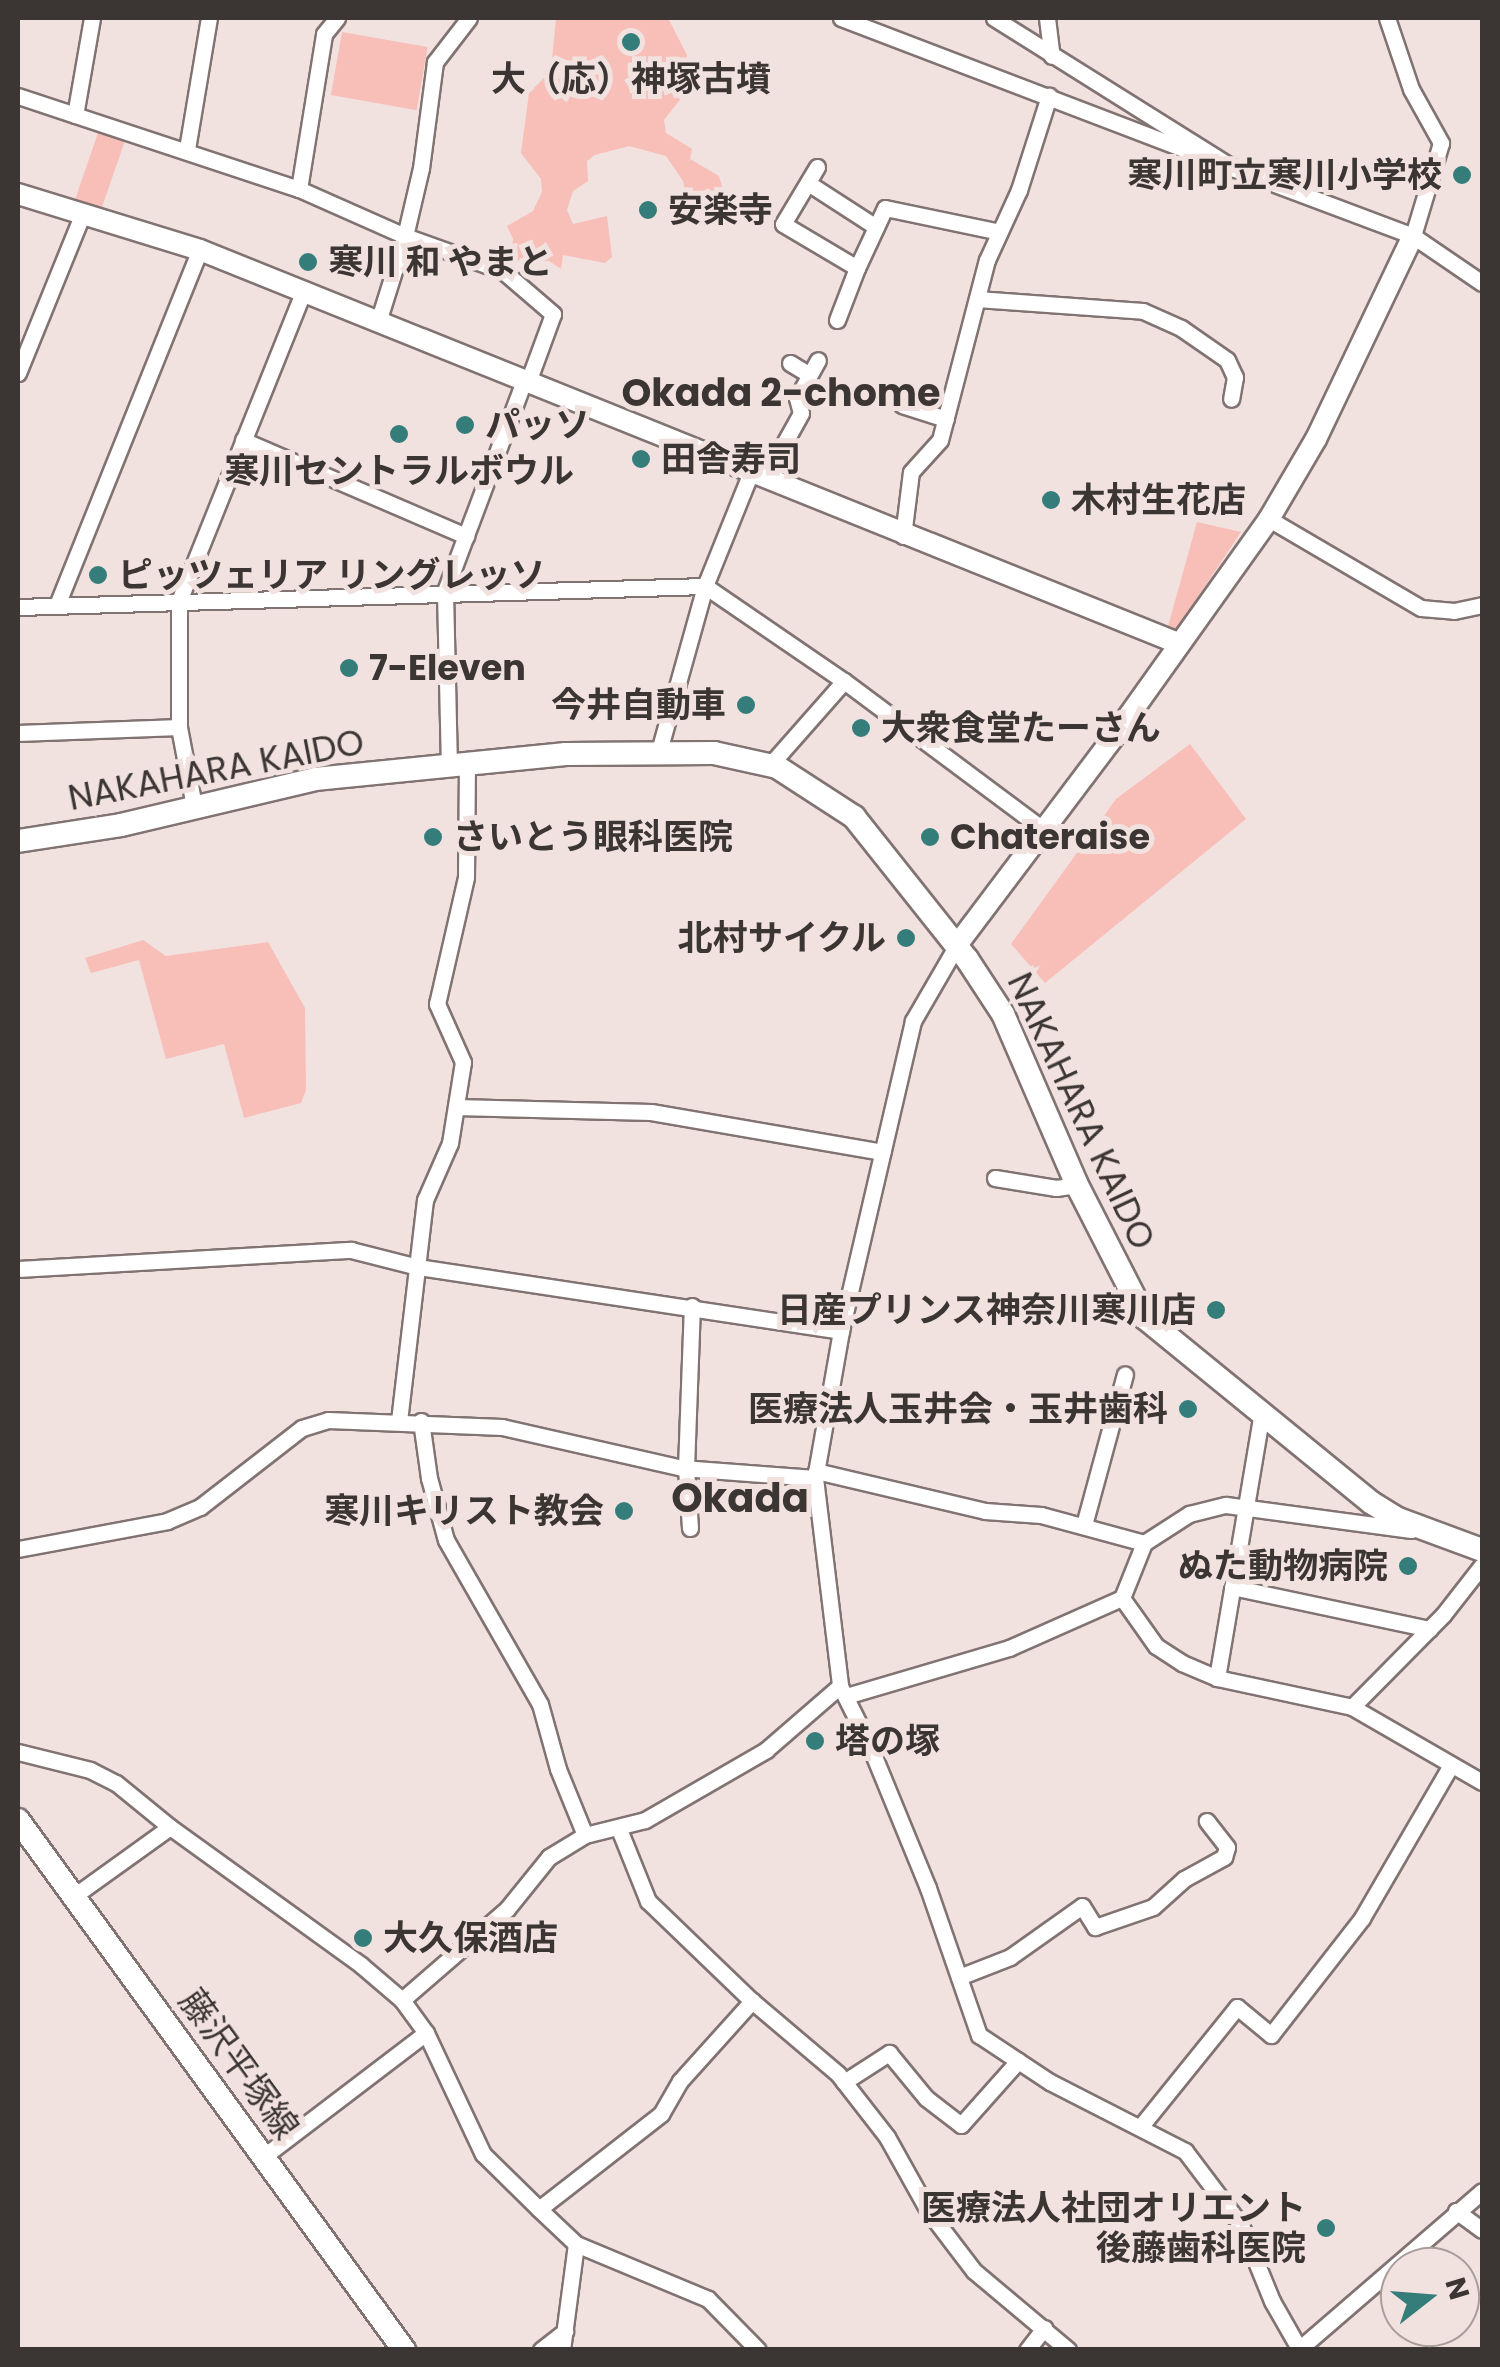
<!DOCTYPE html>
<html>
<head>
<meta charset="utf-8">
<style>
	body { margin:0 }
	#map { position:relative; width:1500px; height:2367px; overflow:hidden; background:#f1e2e0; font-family:Poppins,"Noto Sans JP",sans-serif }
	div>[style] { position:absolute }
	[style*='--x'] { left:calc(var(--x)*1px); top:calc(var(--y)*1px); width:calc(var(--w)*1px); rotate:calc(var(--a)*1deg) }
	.green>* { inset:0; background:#f8beb8; transform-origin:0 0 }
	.roads { filter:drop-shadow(2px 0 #817372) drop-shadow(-2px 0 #817372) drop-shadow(0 2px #817372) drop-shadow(0 -2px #817372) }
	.street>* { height:15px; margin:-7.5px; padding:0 7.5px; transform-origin:7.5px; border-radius:7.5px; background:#fff }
	.secondary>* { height:20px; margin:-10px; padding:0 10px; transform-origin:10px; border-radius:10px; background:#fff }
	.primary>* { height:22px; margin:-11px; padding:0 11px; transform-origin:11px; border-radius:11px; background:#fff }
	.dots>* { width:28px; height:28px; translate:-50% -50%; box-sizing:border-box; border:5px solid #f1e2e0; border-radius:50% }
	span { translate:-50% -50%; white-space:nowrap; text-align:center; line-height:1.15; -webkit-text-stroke:10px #f1e2e0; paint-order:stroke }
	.poi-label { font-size:35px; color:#3b3534; font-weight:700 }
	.right { translate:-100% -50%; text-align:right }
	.left { translate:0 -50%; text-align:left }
	.street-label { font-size:35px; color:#3b3534 }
	.neighbourhood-label { font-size:38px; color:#3b3534; font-weight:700 }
	.quarter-label { font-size:40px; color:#3b3534; font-weight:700 }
	.frame { position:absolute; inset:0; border:20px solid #3b3534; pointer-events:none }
	.north { position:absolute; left:1380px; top:2247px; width:100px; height:100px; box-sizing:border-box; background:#f1e2e0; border:2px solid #a89d9b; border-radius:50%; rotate:73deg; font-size:28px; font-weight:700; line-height:40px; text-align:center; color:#3b3534 }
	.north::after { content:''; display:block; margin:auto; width:35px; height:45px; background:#357d7a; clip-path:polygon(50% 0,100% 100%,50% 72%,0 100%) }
</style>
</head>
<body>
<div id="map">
	<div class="green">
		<div style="clip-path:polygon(556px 18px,668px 18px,687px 55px,687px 68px,683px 96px,664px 120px,666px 133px,692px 149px,690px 159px,719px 176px,722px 186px,715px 206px,704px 216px,690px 212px,683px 181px,666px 156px,629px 146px,595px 155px,587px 161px,588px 181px,573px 191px,567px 210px,573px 224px,607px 216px,612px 257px,605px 263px,563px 255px,561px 269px,549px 261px,521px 258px,516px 263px,511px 258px,513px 239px,507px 226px,533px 211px,542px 192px,541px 179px,521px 153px,529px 93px,545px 77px,579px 81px,583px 74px,580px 67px,556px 65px,552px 59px)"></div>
		<div style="left:342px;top:32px;width:87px;height:64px;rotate:10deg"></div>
		<div style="left:99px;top:130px;width:28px;height:75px;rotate:19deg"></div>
		<div style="clip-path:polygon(1197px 522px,1241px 532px,1175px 631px,1167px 630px)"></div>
		<div style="clip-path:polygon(1190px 744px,1246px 819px,1045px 983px,1011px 944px,1116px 799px)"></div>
		<div style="clip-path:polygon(143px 940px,166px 956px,268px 942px,305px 1008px,306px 1090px,301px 1103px,244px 1118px,224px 1044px,166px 1059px,139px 960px,91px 973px,85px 958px)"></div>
	</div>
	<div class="roads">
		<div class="street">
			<div style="--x:92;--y:18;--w:98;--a:99.9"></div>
			<div style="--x:75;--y:115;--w:236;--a:18.3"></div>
			<div style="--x:299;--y:189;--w:116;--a:23.9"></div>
			<div style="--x:405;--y:236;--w:90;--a:107.4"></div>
			<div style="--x:469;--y:18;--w:56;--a:127.7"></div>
			<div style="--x:435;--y:62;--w:107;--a:97.5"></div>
			<div style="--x:421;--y:168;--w:70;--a:103.2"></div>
			<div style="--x:405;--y:236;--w:104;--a:19.7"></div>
			<div style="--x:503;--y:271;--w:66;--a:40.7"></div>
			<div style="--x:553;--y:314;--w:72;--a:110.2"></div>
			<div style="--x:841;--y:18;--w:381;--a:20.9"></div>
			<div style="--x:994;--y:18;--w:284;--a:32.1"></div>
			<div style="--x:1235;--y:169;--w:190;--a:20.6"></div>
			<div style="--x:1413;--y:236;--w:83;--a:34.3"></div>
			<div style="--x:1047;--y:18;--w:38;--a:83"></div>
			<div style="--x:1387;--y:18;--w:75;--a:71.3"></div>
			<div style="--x:1411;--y:89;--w:62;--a:60.9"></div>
			<div style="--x:1441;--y:143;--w:97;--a:106.8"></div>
			<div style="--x:18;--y:96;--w:60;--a:18.4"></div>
			<div style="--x:187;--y:149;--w:133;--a:-80.5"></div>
			<div style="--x:817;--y:167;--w:66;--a:120.8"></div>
			<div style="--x:783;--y:224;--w:86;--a:30.7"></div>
			<div style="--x:857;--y:268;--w:66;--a:-65"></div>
			<div style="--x:885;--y:208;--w:117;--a:11.8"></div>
			<div style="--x:808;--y:183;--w:81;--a:32.9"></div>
			<div style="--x:299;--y:189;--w:157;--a:-80.8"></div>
			<div style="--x:324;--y:34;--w:21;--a:-51"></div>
			<div style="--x:977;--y:299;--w:166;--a:4.1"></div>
			<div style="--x:1143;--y:311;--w:42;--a:24.1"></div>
			<div style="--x:1181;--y:328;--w:56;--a:34.8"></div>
			<div style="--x:1227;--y:360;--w:19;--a:65"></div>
			<div style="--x:1235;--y:377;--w:22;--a:100"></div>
			<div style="--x:837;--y:320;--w:56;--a:-69"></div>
			<div style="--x:790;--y:363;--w:23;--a:31"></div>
			<div style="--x:18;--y:373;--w:170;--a:-67.9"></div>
			<div style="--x:902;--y:405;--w:46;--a:17.7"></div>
			<div style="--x:243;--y:440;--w:243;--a:23.3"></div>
			<div style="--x:765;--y:478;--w:74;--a:-61"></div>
			<div style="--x:801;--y:413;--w:16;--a:-105"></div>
			<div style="--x:797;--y:398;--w:43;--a:-61.1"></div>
			<div style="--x:1269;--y:519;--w:176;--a:30.4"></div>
			<div style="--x:1421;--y:608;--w:33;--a:5"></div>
			<div style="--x:1454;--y:611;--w:29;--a:-12"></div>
			<div style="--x:903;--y:536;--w:64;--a:-82.9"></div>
			<div style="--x:911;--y:472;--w:43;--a:-47.8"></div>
			<div style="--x:940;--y:440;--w:186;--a:-75.4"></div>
			<div style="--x:987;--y:260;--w:77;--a:-65.4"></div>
			<div style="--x:1019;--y:190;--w:99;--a:-72.3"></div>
			<div style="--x:57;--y:605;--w:383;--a:-68.1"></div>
			<div style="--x:18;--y:607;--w:687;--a:-1.75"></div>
			<div style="--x:705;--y:586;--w:168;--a:34.4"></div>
			<div style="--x:844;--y:681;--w:251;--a:36.7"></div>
			<div style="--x:18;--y:733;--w:161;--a:-2.1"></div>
			<div style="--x:659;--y:751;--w:171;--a:-74.4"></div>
			<div style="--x:705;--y:586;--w:123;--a:-68"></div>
			<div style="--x:770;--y:765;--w:112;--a:-48.6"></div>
			<div style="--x:449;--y:768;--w:177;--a:-91.3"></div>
			<div style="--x:445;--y:591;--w:224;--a:-69.4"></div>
			<div style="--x:194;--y:806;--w:80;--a:-100.8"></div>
			<div style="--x:179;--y:727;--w:126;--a:-90"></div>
			<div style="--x:179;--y:601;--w:333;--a:-68.1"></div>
			<div style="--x:957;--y:945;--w:88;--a:120.1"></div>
			<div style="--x:913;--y:1021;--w:318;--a:103.1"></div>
			<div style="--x:841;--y:1331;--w:149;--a:100"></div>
			<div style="--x:815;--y:1478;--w:209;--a:83.1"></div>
			<div style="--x:840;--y:1686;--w:65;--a:63.4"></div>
			<div style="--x:869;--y:1744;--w:156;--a:67.7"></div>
			<div style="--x:928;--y:1888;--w:156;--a:70.9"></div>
			<div style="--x:979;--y:2035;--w:85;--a:33.5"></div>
			<div style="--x:1050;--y:2082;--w:152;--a:27.1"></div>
			<div style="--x:1185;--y:2151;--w:93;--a:52.9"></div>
			<div style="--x:1241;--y:2225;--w:82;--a:67.8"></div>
			<div style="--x:1272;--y:2301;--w:56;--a:60.3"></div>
			<div style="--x:456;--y:1107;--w:195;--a:1.5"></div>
			<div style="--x:651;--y:1112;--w:235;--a:9.8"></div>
			<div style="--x:995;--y:1178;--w:62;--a:9.3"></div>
			<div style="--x:1056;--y:1188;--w:21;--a:-8"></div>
			<div style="--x:18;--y:1269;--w:334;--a:-3.3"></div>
			<div style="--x:351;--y:1250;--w:69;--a:14.2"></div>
			<div style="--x:418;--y:1267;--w:428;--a:8.6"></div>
			<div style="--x:399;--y:1421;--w:223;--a:-83.3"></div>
			<div style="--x:425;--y:1200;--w:62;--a:-66.3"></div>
			<div style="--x:450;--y:1143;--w:82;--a:-80.9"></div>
			<div style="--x:463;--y:1062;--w:64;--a:-114.1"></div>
			<div style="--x:437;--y:1004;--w:130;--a:-77.1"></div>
			<div style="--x:466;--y:877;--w:111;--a:-89.5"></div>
			<div style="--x:421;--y:1421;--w:58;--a:82"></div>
			<div style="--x:429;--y:1478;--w:64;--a:74.7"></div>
			<div style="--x:446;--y:1540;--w:189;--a:60.2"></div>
			<div style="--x:540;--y:1704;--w:67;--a:74.5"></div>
			<div style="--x:558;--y:1769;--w:71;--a:67.8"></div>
			<div style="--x:816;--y:1471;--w:174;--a:13.3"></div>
			<div style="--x:985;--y:1511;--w:56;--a:4.1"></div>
			<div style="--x:1041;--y:1515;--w:107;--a:15.2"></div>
			<div style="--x:1144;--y:1543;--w:54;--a:-32.8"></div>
			<div style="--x:1189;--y:1514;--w:38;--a:-14"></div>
			<div style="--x:1226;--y:1505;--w:187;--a:7.7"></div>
			<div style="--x:1084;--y:1525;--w:156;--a:-74.8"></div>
			<div style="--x:690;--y:1528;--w:60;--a:-93.8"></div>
			<div style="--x:686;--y:1468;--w:162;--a:-87.9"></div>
			<div style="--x:18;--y:1549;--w:152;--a:-10.6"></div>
			<div style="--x:167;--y:1521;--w:36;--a:-23"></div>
			<div style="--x:200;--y:1507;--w:129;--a:-37.8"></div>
			<div style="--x:302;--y:1428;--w:27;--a:-17"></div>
			<div style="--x:328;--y:1420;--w:174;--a:2.3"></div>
			<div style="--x:502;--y:1427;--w:185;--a:12.8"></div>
			<div style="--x:682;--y:1468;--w:133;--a:4.3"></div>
			<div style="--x:1232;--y:1587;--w:202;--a:12"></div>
			<div style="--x:1122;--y:1598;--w:59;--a:54.7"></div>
			<div style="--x:1156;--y:1646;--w:31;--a:33"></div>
			<div style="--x:1182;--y:1663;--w:38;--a:23"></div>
			<div style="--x:1217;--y:1678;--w:138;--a:12.1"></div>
			<div style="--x:1352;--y:1707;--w:150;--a:30"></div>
			<div style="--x:1217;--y:1678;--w:265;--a:-80.4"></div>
			<div style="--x:846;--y:1696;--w:170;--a:-16.4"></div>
			<div style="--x:1009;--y:1648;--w:124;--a:-23.9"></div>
			<div style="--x:1122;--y:1598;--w:59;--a:-68.2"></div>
			<div style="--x:1352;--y:1707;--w:129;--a:-45.3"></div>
			<div style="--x:1443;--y:1615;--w:63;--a:-52"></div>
			<div style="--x:18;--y:1752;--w:74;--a:14"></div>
			<div style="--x:90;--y:1770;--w:29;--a:27"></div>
			<div style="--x:116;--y:1783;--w:70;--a:39.2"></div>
			<div style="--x:170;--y:1827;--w:236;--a:35.8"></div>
			<div style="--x:361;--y:1965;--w:54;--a:40.5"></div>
			<div style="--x:402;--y:2000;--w:41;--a:54"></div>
			<div style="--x:426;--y:2033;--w:134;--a:64.8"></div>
			<div style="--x:483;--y:2154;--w:78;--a:44.5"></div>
			<div style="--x:539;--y:2209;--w:51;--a:43.4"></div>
			<div style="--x:576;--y:2244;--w:143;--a:22.6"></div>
			<div style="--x:708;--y:2299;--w:71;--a:45.6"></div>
			<div style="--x:619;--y:1829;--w:78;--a:68.1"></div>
			<div style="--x:648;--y:1901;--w:144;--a:43.9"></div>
			<div style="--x:752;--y:2001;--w:113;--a:40.3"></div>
			<div style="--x:838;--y:2074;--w:80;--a:52.1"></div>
			<div style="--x:887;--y:2137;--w:86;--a:60.8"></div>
			<div style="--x:929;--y:2212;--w:74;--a:52.7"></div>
			<div style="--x:974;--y:2271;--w:123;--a:40"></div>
			<div style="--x:74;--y:1896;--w:118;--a:-35.7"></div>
			<div style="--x:959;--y:1977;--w:55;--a:-21.4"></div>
			<div style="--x:1010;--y:1957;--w:88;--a:-35.3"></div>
			<div style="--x:1082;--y:1906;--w:25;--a:58"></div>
			<div style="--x:1095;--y:1927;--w:61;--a:-19"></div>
			<div style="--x:1153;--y:1907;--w:42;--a:-42.1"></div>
			<div style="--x:1184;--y:1879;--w:46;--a:-28.8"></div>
			<div style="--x:1224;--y:1857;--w:10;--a:-73"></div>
			<div style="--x:1227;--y:1847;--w:33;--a:-128"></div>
			<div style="--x:402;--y:2000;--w:139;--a:-40.9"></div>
			<div style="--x:507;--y:1909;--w:67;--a:-51.1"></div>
			<div style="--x:549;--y:1857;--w:42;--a:-31.4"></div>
			<div style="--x:585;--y:1835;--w:62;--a:-14"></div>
			<div style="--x:645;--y:1820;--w:140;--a:-30"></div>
			<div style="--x:766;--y:1750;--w:98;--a:-40.9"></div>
			<div style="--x:844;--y:2082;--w:54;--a:-32.8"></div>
			<div style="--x:889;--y:2053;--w:58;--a:50.6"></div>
			<div style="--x:926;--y:2098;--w:44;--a:37.6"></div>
			<div style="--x:961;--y:2125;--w:86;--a:-48.3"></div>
			<div style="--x:1141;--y:2126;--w:153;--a:-51.1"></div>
			<div style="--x:1237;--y:2007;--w:44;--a:39.5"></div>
			<div style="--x:1271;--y:2035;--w:148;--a:-52.1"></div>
			<div style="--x:1362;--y:1918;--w:177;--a:-59.8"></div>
			<div style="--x:263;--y:2157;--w:205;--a:-37.3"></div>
			<div style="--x:539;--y:2209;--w:155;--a:-37.9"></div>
			<div style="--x:661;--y:2114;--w:38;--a:-60"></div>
			<div style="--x:680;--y:2081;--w:108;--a:-48"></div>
			<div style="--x:1456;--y:2211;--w:32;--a:36"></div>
			<div style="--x:541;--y:2350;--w:31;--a:-38"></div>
			<div style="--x:562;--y:2350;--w:107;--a:-82.5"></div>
			<div style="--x:1027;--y:2350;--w:28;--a:-52"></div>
			<div style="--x:1298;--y:2350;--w:243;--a:-40.8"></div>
		</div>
		<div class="secondary">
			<div style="--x:18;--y:194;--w:190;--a:17.1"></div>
			<div style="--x:200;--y:250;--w:1056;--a:21.9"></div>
			<div style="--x:957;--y:945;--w:263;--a:-53"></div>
			<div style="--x:1115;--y:735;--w:265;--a:-54.5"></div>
			<div style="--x:1269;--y:519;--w:93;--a:-59.6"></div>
			<div style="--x:1316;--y:439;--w:225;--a:-64.5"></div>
		</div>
		<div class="primary">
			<div style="--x:18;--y:841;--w:104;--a:-8.8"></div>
			<div style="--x:121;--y:825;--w:199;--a:-13.3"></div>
			<div style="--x:315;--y:779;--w:252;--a:-5.7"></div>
			<div style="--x:566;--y:754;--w:148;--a:-0.4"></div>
			<div style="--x:714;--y:753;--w:65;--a:12.5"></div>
			<div style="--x:777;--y:767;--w:92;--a:33"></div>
			<div style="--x:854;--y:817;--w:181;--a:51.5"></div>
			<div style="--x:967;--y:959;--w:66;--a:56.8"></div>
			<div style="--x:1003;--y:1014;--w:186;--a:66.6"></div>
			<div style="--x:1077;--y:1185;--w:149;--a:62.9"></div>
			<div style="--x:1145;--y:1318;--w:293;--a:39.2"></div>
			<div style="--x:1372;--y:1503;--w:31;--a:32"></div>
			<div style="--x:1398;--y:1519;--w:90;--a:20.3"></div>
			<div style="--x:18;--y:1820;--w:656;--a:53.93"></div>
		</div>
	</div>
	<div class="dots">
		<div style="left:631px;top:42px;background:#357d7a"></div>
		<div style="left:1462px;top:175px;background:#357d7a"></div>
		<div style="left:648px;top:210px;background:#357d7a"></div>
		<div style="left:308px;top:262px;background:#357d7a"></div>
		<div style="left:465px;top:425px;background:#357d7a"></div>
		<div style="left:399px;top:434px;background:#357d7a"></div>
		<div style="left:641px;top:459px;background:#357d7a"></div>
		<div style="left:1051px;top:500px;background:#357d7a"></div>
		<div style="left:98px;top:575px;background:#357d7a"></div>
		<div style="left:349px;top:668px;background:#357d7a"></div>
		<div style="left:746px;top:705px;background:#357d7a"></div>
		<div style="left:861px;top:728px;background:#357d7a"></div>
		<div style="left:433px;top:837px;background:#357d7a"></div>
		<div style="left:930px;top:837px;background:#357d7a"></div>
		<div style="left:906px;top:938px;background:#357d7a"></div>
		<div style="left:1216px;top:1310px;background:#357d7a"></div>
		<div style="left:1188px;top:1409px;background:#357d7a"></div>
		<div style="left:624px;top:1511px;background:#357d7a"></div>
		<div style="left:1408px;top:1566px;background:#357d7a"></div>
		<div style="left:815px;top:1741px;background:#357d7a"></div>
		<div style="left:363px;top:1938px;background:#357d7a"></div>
		<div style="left:1326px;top:2228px;background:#357d7a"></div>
	</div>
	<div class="poi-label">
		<span style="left:631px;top:79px">大（応）神塚古墳</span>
		<span class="right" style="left:1442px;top:175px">寒川町立寒川小学校</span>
		<span class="left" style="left:668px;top:210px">安楽寺</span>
		<span class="left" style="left:328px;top:262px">寒川 和 やまと</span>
		<span class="left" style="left:485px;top:425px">パッソ</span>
		<span class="left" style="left:661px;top:459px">田舎寿司</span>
		<span style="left:399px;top:471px">寒川セントラルボウル</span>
		<span class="left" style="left:1071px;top:500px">木村生花店</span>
		<span class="left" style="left:118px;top:575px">ピッツェリア リングレッソ</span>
		<span class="left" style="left:369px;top:668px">7-Eleven</span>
		<span class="right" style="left:726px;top:705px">今井自動車</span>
		<span class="left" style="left:881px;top:728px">大衆食堂たーさん</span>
		<span class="left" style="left:453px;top:837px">さいとう眼科医院</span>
		<span class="left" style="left:950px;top:837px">Chateraise</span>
		<span class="right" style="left:886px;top:938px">北村サイクル</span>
		<span class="right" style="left:1196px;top:1310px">日産プリンス神奈川寒川店</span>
		<span class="right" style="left:1168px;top:1409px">医療法人玉井会・玉井歯科</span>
		<span class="right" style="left:604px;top:1511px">寒川キリスト教会</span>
		<span class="right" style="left:1388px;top:1566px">ぬた動物病院</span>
		<span class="left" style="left:835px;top:1741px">塔の塚</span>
		<span class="left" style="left:383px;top:1938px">大久保酒店</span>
		<span class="right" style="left:1306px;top:2228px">医療法人社団オリエント<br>後藤歯科医院</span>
	</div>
	<div class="street-label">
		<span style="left:216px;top:770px;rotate:-11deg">NAKAHARA KAIDO</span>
		<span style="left:1081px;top:1111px;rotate:65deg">NAKAHARA KAIDO</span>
		<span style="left:239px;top:2064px;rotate:54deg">藤沢平塚線</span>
	</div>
	<div class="neighbourhood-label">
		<span style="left:781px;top:393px">Okada 2-chome</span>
	</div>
	<div class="quarter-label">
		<span style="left:740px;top:1498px">Okada</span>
	</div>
	<div class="frame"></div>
	<div class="north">N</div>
</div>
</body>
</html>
